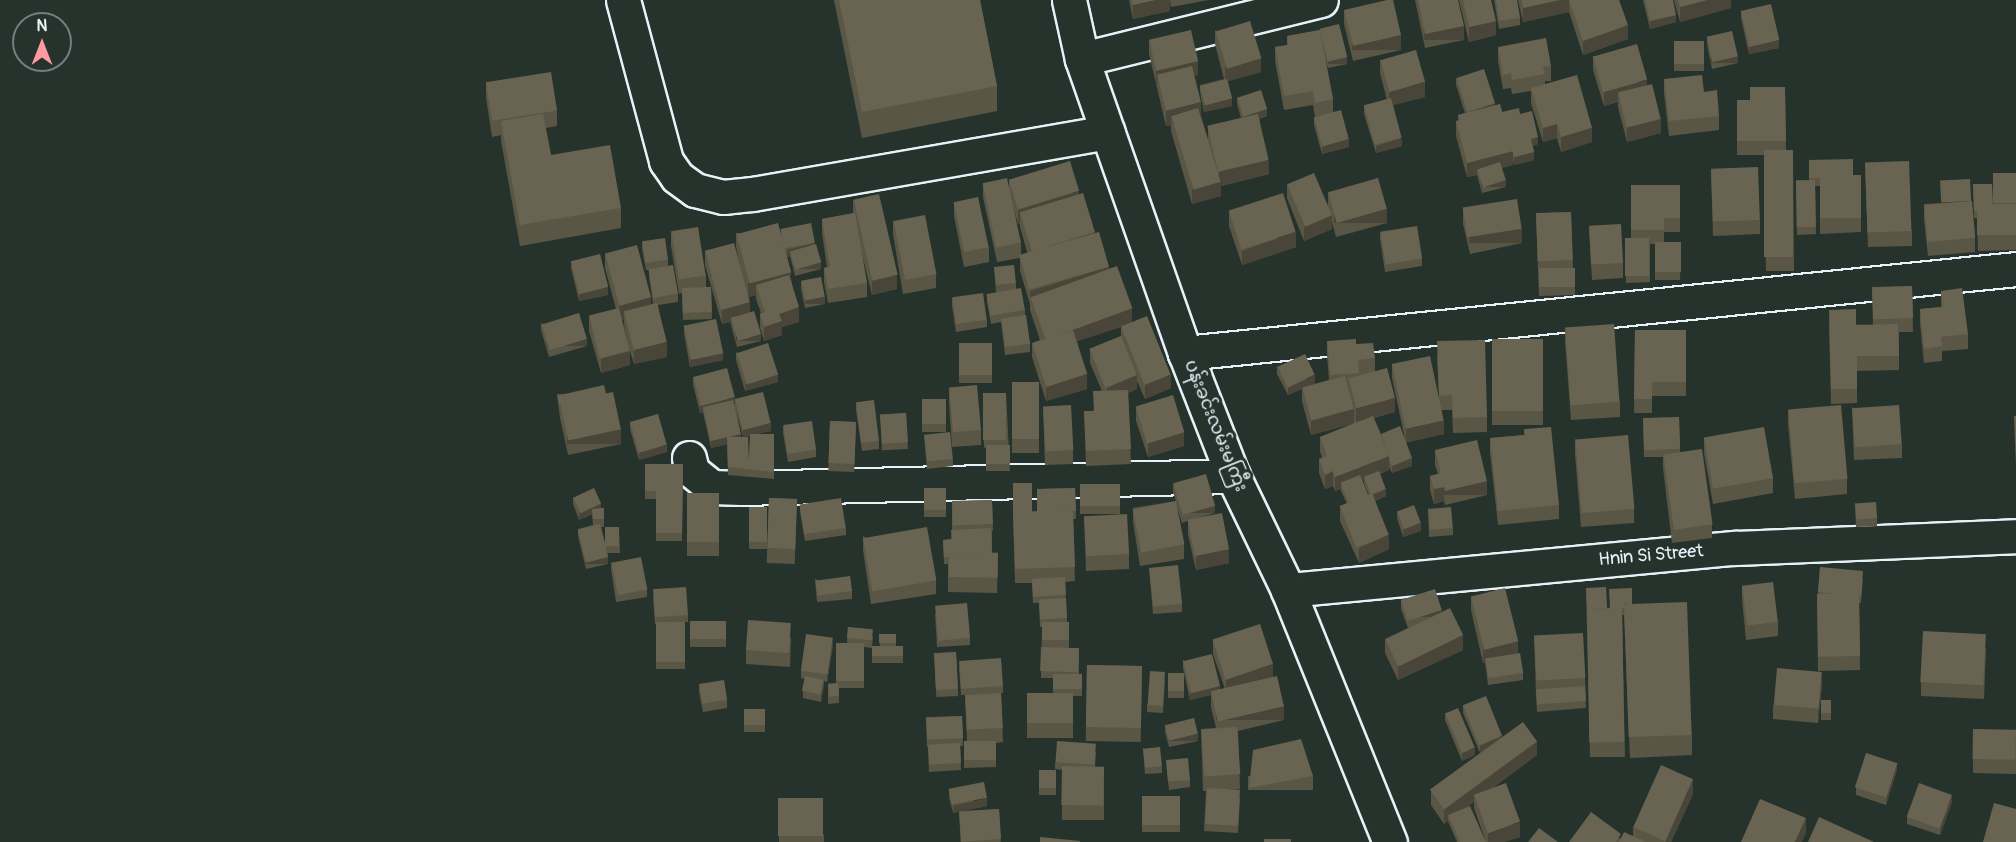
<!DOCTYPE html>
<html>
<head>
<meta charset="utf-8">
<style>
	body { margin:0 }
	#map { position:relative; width:2016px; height:842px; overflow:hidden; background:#26332d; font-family:Pangolin,"Noto Sans Myanmar",sans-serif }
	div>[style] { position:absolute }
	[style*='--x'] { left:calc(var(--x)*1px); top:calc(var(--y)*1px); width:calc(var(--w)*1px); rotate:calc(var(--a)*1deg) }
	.roads { filter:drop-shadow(2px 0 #e8f1f8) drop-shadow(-2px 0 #e8f1f8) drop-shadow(0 2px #e8f1f8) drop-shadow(0 -2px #e8f1f8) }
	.street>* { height:33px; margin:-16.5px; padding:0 16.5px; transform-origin:16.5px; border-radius:16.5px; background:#26332d }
	.primary>* { height:33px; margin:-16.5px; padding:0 16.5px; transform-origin:16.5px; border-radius:16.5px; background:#26332d }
	.wall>* { inset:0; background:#595646; transform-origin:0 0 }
	.shaded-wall>* { inset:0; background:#494639; transform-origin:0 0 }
	.building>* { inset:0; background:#686451; transform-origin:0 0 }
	span { translate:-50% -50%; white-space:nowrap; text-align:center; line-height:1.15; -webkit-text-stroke:6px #26332d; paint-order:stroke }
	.street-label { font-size:18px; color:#e8f1f8 }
	.north { position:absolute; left:12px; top:12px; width:60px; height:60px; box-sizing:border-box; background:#26332d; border:2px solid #747f7e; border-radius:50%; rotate:0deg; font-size:16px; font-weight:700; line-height:24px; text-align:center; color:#e8f1f8 }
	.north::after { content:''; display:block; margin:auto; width:21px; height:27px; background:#ff9aa2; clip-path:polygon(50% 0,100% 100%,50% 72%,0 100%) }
</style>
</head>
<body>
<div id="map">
	<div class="roads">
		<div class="street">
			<div style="--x:623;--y:0;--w:167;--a:75"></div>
			<div style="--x:666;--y:161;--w:19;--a:55"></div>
			<div style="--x:677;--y:177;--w:22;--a:36"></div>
			<div style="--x:695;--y:190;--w:29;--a:14"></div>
			<div style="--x:723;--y:197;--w:30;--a:-6"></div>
			<div style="--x:753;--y:194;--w:360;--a:-9.9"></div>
			<div style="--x:1082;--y:59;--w:246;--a:-13.9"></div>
			<div style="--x:1185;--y:353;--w:835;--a:-5.77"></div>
			<div style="--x:689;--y:458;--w:13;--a:77"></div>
			<div style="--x:692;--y:471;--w:26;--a:39"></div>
			<div style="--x:712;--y:487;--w:29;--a:2"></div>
			<div style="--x:741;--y:488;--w:492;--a:-1.4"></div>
			<div style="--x:1288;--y:590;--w:449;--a:-5.4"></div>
			<div style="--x:1735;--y:548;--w:281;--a:-2.4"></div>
		</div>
		<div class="primary">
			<div style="--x:1069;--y:0;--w:60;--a:77.6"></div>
			<div style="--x:1082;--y:59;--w:312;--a:70.7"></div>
			<div style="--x:1185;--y:353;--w:132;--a:68.7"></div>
			<div style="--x:1233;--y:476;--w:127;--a:64.2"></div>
			<div style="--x:1288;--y:590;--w:272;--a:68"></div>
		</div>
	</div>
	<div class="wall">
		<div style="clip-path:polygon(834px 0,980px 0,997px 86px,997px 111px,862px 138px)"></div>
		<div style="clip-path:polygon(1129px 0,1209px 0,1171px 7px,1170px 1px,1170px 11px,1133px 19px)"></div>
		<div style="clip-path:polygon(1415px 0,1458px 0,1464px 40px,1425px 48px)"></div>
		<div style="clip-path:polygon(1459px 0,1491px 0,1496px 35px,1469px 42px)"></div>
		<div style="clip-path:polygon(1494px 0,1517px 0,1520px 18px,1520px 25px,1499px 29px)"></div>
		<div style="clip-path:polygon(1518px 0,1619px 0,1628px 39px,1583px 55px,1569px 12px,1523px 22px)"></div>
		<div style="clip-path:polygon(1643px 0,1673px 0,1676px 22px,1650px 29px)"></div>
		<div style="clip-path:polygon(1674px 0,1731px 0,1731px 8px,1680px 22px)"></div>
		<div style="clip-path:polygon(1344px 10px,1401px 50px,1353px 61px,1344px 24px)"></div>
		<div style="clip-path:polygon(1741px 10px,1779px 48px,1749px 54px,1741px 18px)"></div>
		<div style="clip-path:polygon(1215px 30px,1261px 72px,1228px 81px,1232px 106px,1204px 112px,1200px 92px,1200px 85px,1224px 79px,1215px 44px)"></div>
		<div style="clip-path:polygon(1320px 30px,1347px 64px,1328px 68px,1325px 58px,1333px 99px,1333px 112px,1349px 147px,1322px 154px,1314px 125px,1314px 118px,1321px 116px,1315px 117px,1313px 105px,1284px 110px,1275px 61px,1275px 47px,1287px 45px,1287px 36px)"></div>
		<div style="clip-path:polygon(1707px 37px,1738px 63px,1712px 69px,1707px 44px)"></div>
		<div style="clip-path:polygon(1149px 40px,1198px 75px,1194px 76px,1201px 116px,1208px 139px,1208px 127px,1241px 118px,1237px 104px,1237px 97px,1267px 116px,1259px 119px,1269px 174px,1221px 186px,1221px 196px,1192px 204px,1171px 131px,1171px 125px,1166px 126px,1149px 54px)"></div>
		<div style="left:1674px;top:41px;width:30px;height:30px"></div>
		<div style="clip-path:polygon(1498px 47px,1551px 66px,1551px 81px,1545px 81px,1545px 84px,1592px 142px,1561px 152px,1557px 138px,1543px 142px,1531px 103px,1531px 91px,1512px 94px,1511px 88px,1503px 89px,1498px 61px)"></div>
		<div style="clip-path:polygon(1593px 56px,1647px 86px,1661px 133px,1627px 142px,1618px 107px,1618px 102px,1604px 106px,1593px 70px)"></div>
		<div style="clip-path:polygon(1380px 59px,1425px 97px,1393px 105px,1402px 146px,1376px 153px,1364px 114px,1364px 106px,1387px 100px,1380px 73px)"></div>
		<div style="clip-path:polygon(1456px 78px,1495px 105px,1502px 112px,1520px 114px,1538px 144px,1533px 146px,1534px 160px,1514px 165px,1513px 161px,1513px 165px,1502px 168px,1506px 187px,1482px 193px,1477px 175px,1467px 177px,1456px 136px,1456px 121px,1458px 121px,1458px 115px,1465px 113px,1456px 85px)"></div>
		<div style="clip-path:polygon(1664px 79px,1704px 92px,1719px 116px,1719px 130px,1669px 136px,1664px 93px)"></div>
		<div style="clip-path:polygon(486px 83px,557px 111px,557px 126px,546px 128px,551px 155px,621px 208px,621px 228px,520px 246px,501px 141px,501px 135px,492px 137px,486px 98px)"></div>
		<div style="clip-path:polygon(1785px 87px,1786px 150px,1793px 150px,1794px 271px,1766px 271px,1764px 155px,1737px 155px,1737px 100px,1750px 100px)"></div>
		<div style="clip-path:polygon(1809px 160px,1853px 175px,1861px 175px,1861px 232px,1820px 234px,1820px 186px,1815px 186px,1816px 234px,1797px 235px,1796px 181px,1809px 181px)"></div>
		<div style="clip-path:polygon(1865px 163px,1912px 231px,1912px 246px,1868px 247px)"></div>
		<div style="clip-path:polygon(1711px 169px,1760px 220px,1760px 234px,1713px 236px)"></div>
		<div style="clip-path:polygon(2016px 173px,2016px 250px,1978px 251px,1977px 218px,1974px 218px,1973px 184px,1993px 205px,1994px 205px,1993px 174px)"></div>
		<div style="clip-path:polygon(evenodd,1009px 180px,1079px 194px,1095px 234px,1132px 322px,1171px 388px,1145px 399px,1137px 381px,1137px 389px,1128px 393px,1131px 464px,1086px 466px,1084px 411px,1093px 411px,1102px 391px,1090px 363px,1090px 349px,1121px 336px,1121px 327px,1077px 341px,1087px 389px,1046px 401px,1032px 357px,1032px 343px,1040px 340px,1030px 310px,1030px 304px,1020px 271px,1020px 258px,997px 262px,983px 197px,983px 183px,1009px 188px,1009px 180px,1014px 210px,1018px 224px,1020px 224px,1020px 227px,1028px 255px,1021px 257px,1021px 243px,1014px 210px)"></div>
		<div style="clip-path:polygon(1287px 184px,1328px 205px,1328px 193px,1387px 223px,1336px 237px,1332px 222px,1332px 229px,1304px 241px,1287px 198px)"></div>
		<div style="clip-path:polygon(1631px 185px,1680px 185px,1680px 232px,1664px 232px,1664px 242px,1681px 242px,1680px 280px,1655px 280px,1655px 244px,1650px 244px,1650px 282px,1626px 283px,1625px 238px,1631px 238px)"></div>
		<div style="clip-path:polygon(853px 199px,897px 289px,872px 295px,861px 250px,867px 283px,867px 297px,828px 303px,824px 282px,824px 268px,827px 267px,822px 233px,822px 219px,853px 213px)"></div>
		<div style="clip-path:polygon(1971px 201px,1975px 238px,1975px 252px,1928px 256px,1924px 219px,1924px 204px)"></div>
		<div style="clip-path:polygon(954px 202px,989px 247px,989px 262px,964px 267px,954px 216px)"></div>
		<div style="clip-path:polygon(1463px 209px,1522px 243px,1470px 254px,1463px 224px)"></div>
		<div style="clip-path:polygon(1229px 212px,1296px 247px,1242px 265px,1229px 226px)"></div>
		<div style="clip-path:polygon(1571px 212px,1573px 268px,1575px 268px,1575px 295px,1539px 296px,1536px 213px)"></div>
		<div style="clip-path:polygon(893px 220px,936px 274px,936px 288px,903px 294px,893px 234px)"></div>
		<div style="clip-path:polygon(1589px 226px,1623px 263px,1623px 278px,1592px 280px)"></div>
		<div style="clip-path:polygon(781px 230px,815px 244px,821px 269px,795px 276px,790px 256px,787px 257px,799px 322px,782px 327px,782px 335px,764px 341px,760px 328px,760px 314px,761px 313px,756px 299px,756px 295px,749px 297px,750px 312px,761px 341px,737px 347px,731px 325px,731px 322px,722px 324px,705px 265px,705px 251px,740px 266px,736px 247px,736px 233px,781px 234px)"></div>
		<div style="clip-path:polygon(671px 231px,706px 275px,706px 287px,711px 287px,712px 319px,683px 320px,682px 293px,679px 294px,671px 246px)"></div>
		<div style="clip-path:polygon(1380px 232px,1422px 259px,1422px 266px,1385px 272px,1380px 239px)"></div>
		<div style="clip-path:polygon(evenodd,642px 242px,668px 260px,668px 266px,678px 294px,678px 302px,658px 305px,667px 357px,634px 364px,630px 351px,630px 365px,601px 373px,589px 331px,589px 317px,616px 309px,605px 268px,605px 253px,651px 304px,653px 304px,649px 277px,649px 270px,646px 270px,642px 249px,642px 242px,624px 319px,624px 325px,629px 347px,622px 320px,624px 319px)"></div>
		<div style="clip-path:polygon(571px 261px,608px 295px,579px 301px,571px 268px)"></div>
		<div style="clip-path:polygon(994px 267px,1016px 283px,1016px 289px,1025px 310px,1025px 315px,1030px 344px,1030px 352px,1005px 355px,1001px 322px,991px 324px,987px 302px,987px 295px,1003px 292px,996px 292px)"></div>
		<div style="clip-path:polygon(801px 281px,825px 304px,805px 308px,801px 289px)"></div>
		<div style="clip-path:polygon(1912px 286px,1913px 332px,1899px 332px,1899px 370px,1857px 371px,1857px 403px,1831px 404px,1829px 324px,1873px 325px,1872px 287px)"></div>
		<div style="clip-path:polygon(1941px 291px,1968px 334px,1968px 349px,1942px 351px,1942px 361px,1924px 363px,1920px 324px,1920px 309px,1941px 307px)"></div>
		<div style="clip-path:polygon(952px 298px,987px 320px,987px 327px,956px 332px,952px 306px)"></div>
		<div style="clip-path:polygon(541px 323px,587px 346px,549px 357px,541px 330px)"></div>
		<div style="clip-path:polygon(684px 325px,723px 360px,690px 367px,684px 333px)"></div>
		<div style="clip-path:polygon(1565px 327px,1620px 402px,1620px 417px,1571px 420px,1565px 341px)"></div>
		<div style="clip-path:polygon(1635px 330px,1686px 330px,1686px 396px,1652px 396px,1652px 413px,1634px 413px)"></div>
		<div style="left:1492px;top:339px;width:51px;height:86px"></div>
		<div style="clip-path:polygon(evenodd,1327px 341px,1356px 344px,1375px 358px,1375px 371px,1395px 412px,1374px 418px,1381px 434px,1405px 439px,1392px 378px,1392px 364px,1439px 397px,1437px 356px,1487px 417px,1487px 432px,1453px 433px,1452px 410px,1441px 410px,1444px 434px,1406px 442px,1412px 466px,1392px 473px,1389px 467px,1389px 470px,1380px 474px,1386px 496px,1375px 501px,1389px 549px,1359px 563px,1340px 521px,1340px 506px,1347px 504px,1341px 491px,1341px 489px,1335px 491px,1333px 486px,1325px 489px,1319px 473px,1319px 459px,1322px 458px,1320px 451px,1320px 437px,1352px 424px,1311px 435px,1302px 401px,1302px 389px,1288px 395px,1277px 374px,1277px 366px,1315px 383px,1310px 385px,1329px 380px,1327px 355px,1327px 341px,1364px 480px,1364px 484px,1369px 495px,1368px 495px,1362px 481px,1364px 480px)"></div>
		<div style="left:959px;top:343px;width:33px;height:40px"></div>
		<div style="clip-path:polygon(736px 352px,778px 382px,745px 391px,736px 360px)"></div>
		<div style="clip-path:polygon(693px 377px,735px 404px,741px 437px,749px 461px,750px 436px,743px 437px,735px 407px,735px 399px,771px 431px,755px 434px,774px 434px,774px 479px,728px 475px,727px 444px,711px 448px,703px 412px,700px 413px,693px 384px)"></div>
		<div style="left:1012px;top:382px;width:27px;height:71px"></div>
		<div style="clip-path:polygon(949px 388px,981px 430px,981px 445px,952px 447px,949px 402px)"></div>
		<div style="clip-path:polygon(606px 393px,621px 444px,568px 455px,560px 418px,557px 394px)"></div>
		<div style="clip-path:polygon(983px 393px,1006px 393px,1010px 471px,986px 471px,986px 447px,984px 448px)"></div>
		<div style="left:922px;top:399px;width:24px;height:33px"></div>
		<div style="clip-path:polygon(856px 402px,879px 441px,879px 449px,862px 451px,856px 410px)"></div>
		<div style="clip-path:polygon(1043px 406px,1073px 450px,1073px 464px,1045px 465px)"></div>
		<div style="clip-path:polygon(1136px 407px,1184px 446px,1148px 457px,1136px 421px)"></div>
		<div style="clip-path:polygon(1852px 407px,1902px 444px,1902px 458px,1854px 460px)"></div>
		<div style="clip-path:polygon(1788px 410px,1847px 479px,1847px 494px,1795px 499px,1788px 424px)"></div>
		<div style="left:906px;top:413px;width:36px;height:26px;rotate:87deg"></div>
		<div style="clip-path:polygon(1679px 417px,1680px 452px,1712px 524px,1712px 538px,1672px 543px,1663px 468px,1663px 457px,1644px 457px,1643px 418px)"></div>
		<div style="clip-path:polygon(630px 421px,667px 452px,639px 460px,630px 429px)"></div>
		<div style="left:830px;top:421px;width:26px;height:50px;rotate:2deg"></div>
		<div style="clip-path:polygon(783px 426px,816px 450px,816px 457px,788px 462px,783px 433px)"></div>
		<div style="clip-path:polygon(1524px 429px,1559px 505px,1559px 519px,1498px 525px,1490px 453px,1490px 438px,1524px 435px)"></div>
		<div style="clip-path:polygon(924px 435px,953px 459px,953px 466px,927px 469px)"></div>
		<div style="clip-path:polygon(1704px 438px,1773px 478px,1773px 493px,1713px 504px,1704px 453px)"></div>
		<div style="clip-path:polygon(1575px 439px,1634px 509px,1634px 523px,1581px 527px,1575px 454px)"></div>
		<div style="clip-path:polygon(1435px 450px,1487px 495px,1445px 505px,1444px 501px,1434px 504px,1430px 490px,1430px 476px,1438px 474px,1435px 465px)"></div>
		<div style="clip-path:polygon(645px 464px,683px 464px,682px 541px,656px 541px,656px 499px,645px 499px)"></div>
		<div style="left:1120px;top:484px;width:30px;height:40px;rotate:90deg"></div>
		<div style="clip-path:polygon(1173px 484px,1215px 513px,1198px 518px,1229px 563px,1196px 570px,1188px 535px,1188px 521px,1182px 523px,1176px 504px,1184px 544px,1184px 559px,1140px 566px,1133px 522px,1133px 508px,1176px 501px,1173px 492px)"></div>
		<div style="left:924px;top:488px;width:22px;height:29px"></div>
		<div style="clip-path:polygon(1075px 488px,1076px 519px,1073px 519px,1075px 581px,1065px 582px,1067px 622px,1069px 622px,1069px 648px,1079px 648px,1079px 674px,1082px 674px,1082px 696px,1073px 696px,1073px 738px,1027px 738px,1027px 694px,1053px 693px,1053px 678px,1041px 678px,1042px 627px,1040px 627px,1039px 603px,1033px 603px,1032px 583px,1015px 583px,1013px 516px,1037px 514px,1037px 489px)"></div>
		<div style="left:687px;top:493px;width:32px;height:63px"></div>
		<div style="clip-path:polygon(573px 497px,601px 509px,604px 508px,604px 527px,601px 527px,606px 547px,605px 527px,619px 527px,620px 553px,607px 553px,608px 564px,586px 569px,578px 536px,578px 529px,593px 525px,592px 514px,579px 520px,573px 504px)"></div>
		<div style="left:769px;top:498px;width:28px;height:65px;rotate:2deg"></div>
		<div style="clip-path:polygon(992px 500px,993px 531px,992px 531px,992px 553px,998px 553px,997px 593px,948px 592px,948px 564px,944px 564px,943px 540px,951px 539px,952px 530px,952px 501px)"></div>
		<div style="clip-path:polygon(1855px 503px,1877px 518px,1877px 526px,1856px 527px)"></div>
		<div style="clip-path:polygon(800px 505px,846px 528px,846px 535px,805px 541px,800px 512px)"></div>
		<div style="left:749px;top:507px;width:18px;height:42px"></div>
		<div style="clip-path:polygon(1428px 508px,1453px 528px,1453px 535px,1429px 537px)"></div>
		<div style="clip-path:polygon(1397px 511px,1421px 531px,1403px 537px,1397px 518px)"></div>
		<div style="clip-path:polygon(1084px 516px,1129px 554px,1129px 569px,1086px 571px)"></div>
		<div style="clip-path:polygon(863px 536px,936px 580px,936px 594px,871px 604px,863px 550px)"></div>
		<div style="clip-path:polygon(611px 562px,647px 589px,647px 597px,616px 602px,611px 569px)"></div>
		<div style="clip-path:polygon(1820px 567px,1863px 579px,1861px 603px,1859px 603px,1860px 670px,1818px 671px,1817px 594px,1818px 594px)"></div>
		<div style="clip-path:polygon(1149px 568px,1182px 604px,1182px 612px,1153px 614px)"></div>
		<div style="clip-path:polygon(815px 579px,852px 591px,852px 599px,817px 602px)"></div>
		<div style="clip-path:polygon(1742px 585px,1778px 622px,1778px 636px,1746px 640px,1742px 599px)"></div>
		<div style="clip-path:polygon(1586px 588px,1607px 608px,1632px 604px,1692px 735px,1692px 755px,1630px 758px,1624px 615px,1622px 615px,1625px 757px,1590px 757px)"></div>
		<div style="clip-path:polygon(1471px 596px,1518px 653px,1523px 673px,1523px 680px,1488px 685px,1485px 663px,1483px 663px,1471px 610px)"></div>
		<div style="clip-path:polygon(653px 597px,688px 615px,688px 622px,683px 622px,685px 622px,685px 669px,656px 669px,656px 624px,655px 624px)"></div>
		<div style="clip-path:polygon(1401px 601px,1442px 612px,1463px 650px,1398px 680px,1385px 653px,1385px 639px,1408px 628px,1401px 609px)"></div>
		<div style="clip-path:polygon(935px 613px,970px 638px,970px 645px,937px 647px)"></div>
		<div style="left:690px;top:621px;width:36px;height:26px"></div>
		<div style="clip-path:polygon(848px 627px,873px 636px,872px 647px,880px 646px,879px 636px,896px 634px,896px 646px,903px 646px,903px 663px,872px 663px,872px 648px,864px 647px,864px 688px,839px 688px,839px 703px,828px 704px,828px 684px,836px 684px,836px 643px,847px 643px)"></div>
		<div style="clip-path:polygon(1534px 635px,1585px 678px,1586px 708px,1537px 712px,1536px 695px)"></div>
		<div style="clip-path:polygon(791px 637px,790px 667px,746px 664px,746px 650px)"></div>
		<div style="clip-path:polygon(1213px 640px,1273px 677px,1284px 720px,1238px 731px,1240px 789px,1229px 789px,1240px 798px,1238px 833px,1204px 831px,1206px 791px,1203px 791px,1201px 729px,1216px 728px,1211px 707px,1211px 695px,1190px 700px,1183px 668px,1183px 660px,1220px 690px,1225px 689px,1213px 654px)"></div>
		<div style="clip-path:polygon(833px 645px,827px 682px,824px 681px,821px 702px,803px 698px,803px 691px,805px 679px,801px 678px,801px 671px)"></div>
		<div style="clip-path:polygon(1986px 648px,1984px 699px,1921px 696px,1921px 682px)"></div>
		<div style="left:956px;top:652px;width:44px;height:22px;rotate:87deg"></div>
		<div style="left:1087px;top:665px;width:55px;height:76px;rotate:1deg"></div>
		<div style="clip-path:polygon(959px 667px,1003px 686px,1003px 693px,1001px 693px,1003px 742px,996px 743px,996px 767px,964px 768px,964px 742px,967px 742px,965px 695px,991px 694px,961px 695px)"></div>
		<div style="left:1168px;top:673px;width:16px;height:25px"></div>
		<div style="clip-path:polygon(1165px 680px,1163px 713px,1147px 712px,1147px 705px)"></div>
		<div style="clip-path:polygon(699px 684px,727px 700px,727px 708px,703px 712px,699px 692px)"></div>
		<div style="clip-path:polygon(1822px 686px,1818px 723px,1773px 719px,1773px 705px)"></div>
		<div style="left:1821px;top:700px;width:10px;height:20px"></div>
		<div style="clip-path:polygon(1463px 706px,1502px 738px,1537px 755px,1494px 787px,1520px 837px,1504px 842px,1486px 842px,1474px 808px,1474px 802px,1466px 808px,1486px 842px,1457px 842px,1448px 821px,1444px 824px,1431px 805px,1431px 791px,1484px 751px,1480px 753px,1463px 713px)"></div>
		<div style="left:744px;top:709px;width:21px;height:23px"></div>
		<div style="clip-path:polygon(1445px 713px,1475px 755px,1462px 761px,1445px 720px)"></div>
		<div style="clip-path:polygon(962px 716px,963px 746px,960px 746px,961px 770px,929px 772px,928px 747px,927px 747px,926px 717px)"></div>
		<div style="clip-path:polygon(1165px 725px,1198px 741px,1169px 747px,1165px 732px)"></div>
		<div style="clip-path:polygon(2016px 730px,2016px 774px,1973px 773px,1973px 759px)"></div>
		<div style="clip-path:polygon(1143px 748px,1162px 766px,1162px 773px,1145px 774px)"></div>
		<div style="clip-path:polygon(1096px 752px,1095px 767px,1104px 767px,1104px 820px,1062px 820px,1062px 770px,1055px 769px,1055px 762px)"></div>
		<div style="clip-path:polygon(1166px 761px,1190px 780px,1190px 787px,1169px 790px)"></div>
		<div style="left:1039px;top:770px;width:17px;height:25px"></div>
		<div style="clip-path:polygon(1897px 770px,1886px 805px,1856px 795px,1856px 788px)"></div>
		<div style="left:1313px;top:776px;width:14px;height:65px;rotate:90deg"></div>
		<div style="clip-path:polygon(949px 790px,987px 806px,953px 813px,949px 797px)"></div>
		<div style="clip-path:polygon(1693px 794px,1671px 842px,1569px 842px,1621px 838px,1633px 836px,1633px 827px)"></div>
		<div style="left:1142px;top:796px;width:38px;height:36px"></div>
		<div style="clip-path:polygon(778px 798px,824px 835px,824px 842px,779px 842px)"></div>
		<div style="clip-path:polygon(1952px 802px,1940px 835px,1907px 824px,1907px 817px)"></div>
		<div style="left:999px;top:809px;width:33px;height:40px;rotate:87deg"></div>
	</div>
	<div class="shaded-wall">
		<div style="clip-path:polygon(1155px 0,1170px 0,1170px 11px,1133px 19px,1133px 5px)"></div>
		<div style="clip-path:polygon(1560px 0,1571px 0,1569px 0,1569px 12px,1523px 22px,1523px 8px)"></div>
		<div style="clip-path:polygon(1707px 0,1731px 0,1731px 8px,1680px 22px,1680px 7px)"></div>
		<div style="clip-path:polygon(1676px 15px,1676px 22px,1650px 29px,1650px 21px)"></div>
		<div style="clip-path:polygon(1496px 21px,1496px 35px,1469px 42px,1469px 27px)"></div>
		<div style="clip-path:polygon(1628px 25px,1628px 39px,1583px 55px,1583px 41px)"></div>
		<div style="left:1464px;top:26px;width:14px;height:40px;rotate:90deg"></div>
		<div style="left:1401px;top:35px;width:15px;height:49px;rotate:90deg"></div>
		<div style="clip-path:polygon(1779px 40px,1779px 48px,1749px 54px,1749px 47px)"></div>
		<div style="left:1738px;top:56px;width:7px;height:27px;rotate:90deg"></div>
		<div style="left:1347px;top:57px;width:7px;height:19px;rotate:90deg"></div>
		<div style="clip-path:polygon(1261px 58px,1261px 72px,1225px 82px,1225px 67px)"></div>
		<div style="clip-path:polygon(1198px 61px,1198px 75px,1159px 84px,1157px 75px,1157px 85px,1156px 85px,1156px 71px)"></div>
		<div style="clip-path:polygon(1647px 80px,1647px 94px,1618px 93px,1618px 102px,1604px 106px,1604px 92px)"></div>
		<div style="clip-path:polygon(1425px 82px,1425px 97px,1389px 106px,1389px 92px)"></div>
		<div style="clip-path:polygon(1232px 98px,1232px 106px,1204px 112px,1204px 105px)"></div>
		<div style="clip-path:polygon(1201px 102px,1201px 116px,1173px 124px,1171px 116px,1171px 125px,1166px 126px,1166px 111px)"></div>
		<div style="clip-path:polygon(1495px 103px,1495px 110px,1467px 112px)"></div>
		<div style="clip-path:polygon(1267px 109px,1267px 116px,1243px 123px,1243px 116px)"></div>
		<div style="clip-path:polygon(1661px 119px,1661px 133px,1627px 142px,1627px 127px)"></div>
		<div style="clip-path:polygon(1557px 124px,1557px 138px,1543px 142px,1543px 128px)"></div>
		<div style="clip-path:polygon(1592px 128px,1592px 142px,1561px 152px,1561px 137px)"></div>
		<div style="clip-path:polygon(1538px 137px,1538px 144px,1531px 147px,1531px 139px)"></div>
		<div style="clip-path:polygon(1402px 138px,1402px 146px,1376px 153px,1376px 146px)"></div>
		<div style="clip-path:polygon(1349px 139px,1349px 147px,1322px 154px,1322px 147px)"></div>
		<div style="clip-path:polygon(1513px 151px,1513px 165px,1479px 174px,1477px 168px,1477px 175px,1467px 177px,1467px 163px)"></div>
		<div style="clip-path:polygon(1534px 152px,1534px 160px,1514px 165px,1514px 157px)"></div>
		<div style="clip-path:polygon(1269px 160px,1269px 174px,1221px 186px,1221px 196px,1192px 204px,1192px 189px,1219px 182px,1219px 172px)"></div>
		<div style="left:1506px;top:180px;width:7px;height:25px;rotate:90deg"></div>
		<div style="clip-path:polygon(1079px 191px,1079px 205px,1020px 213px,1020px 224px,1018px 224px,1018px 210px)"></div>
		<div style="left:1387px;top:209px;width:14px;height:53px;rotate:90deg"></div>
		<div style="clip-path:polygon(1332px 215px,1332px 229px,1304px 241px,1304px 226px)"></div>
		<div style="left:1522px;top:229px;width:14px;height:53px;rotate:90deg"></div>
		<div style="left:1095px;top:232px;width:14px;height:66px;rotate:90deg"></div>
		<div style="clip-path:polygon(1296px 232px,1296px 247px,1242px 265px,1242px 251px)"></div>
		<div style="clip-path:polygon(815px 243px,815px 250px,790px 251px,790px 256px,787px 257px,787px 250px)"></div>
		<div style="left:821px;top:262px;width:7px;height:27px;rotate:90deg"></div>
		<div style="clip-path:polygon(1109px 267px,1109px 281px,1030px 297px,1030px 291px)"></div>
		<div style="clip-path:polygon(791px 272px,791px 286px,756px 285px,756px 295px,748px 297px,748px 283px)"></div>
		<div style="clip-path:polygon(897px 275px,897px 289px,872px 295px,872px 280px)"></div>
		<div style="clip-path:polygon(608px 287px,608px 295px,579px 301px,579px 294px)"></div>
		<div style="clip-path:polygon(651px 297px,651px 312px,624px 311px,624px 319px,619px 320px,619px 306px)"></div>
		<div style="left:825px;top:297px;width:7px;height:20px;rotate:90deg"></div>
		<div style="clip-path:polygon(750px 302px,750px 316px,731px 317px,731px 322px,722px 324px,722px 310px)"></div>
		<div style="clip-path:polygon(799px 307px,799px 322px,782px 327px,782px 335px,764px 341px,764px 327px,779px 314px)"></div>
		<div style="clip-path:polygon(1132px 308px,1132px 323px,1045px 352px,1045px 338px)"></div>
		<div style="left:761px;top:334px;width:7px;height:25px;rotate:90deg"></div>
		<div style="left:587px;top:339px;width:7px;height:40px;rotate:90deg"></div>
		<div style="clip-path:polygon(667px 342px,667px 357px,634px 364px,634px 350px)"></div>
		<div style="clip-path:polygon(630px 351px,630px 365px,601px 373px,601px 359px)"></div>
		<div style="clip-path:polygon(723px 353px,723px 360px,690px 367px,690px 359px)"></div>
		<div style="clip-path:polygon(778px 374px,778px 382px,745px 391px,745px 384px)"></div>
		<div style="clip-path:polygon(1087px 374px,1087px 389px,1046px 401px,1046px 387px)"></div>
		<div style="clip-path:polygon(1171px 374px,1171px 388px,1145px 399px,1145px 384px)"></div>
		<div style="clip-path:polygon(1137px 375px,1137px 389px,1107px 402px,1107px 388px)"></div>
		<div style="clip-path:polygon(1315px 375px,1315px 383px,1288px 395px,1288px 388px)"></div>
		<div style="clip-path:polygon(735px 397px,735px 404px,704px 412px,703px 407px,703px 412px,700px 413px,700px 406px)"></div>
		<div style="clip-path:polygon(1395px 398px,1395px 412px,1356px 422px,1356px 408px)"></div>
		<div style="clip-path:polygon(1354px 409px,1354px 423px,1311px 435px,1311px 421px)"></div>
		<div style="clip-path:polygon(1444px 420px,1444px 434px,1406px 443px,1406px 428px)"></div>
		<div style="clip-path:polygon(771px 423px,771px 431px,743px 437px,743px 430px)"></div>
		<div style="left:621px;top:429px;width:15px;height:54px;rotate:90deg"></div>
		<div style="clip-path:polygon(1184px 432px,1184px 446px,1148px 457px,1148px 443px)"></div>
		<div style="clip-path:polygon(741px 434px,741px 442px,711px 448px,711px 441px)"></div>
		<div style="clip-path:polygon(667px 445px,667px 452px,639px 460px,639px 452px)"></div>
		<div style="clip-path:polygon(1389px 456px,1389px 470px,1365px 479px,1364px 477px,1364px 480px,1343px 488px,1341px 484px,1341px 489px,1335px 491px,1335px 477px)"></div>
		<div style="clip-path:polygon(1412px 458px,1412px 466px,1392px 473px,1392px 466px)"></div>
		<div style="clip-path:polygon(1333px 471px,1333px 486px,1325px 489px,1325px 475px)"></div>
		<div style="left:1487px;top:481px;width:14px;height:43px;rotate:90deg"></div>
		<div style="clip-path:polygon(1444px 487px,1444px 501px,1434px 504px,1434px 489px)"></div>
		<div style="clip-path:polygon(1386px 489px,1386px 496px,1372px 502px,1372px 495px)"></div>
		<div style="clip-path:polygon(601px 503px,601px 511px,579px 520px,579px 512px)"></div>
		<div style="left:1215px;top:506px;width:7px;height:34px;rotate:90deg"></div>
		<div style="clip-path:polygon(1421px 523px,1421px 531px,1403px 537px,1403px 529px)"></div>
		<div style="clip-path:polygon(1389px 535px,1389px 549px,1359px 563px,1359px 548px)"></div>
		<div style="clip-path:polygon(1229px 549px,1229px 563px,1196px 570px,1196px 556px)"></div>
		<div style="left:608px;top:557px;width:7px;height:23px;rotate:90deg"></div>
		<div style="left:1442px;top:610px;width:7px;height:35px;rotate:90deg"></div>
		<div style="clip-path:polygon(1463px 635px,1463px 650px,1398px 680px,1398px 666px)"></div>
		<div style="clip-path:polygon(833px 638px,833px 645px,827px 682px,827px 675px)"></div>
		<div style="clip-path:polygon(1518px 641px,1518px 656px,1485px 658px,1485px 663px,1483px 663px,1483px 649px)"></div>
		<div style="clip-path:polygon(1273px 664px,1273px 679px,1226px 694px,1226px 680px)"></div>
		<div style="clip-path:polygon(1822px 672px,1822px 686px,1818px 723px,1818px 709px)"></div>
		<div style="clip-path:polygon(824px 680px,824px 687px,821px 702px,821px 694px)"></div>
		<div style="clip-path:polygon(1220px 686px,1220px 693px,1190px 700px,1190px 692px)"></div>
		<div style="left:1284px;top:706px;width:14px;height:68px;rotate:90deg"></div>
		<div style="left:1198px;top:734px;width:7px;height:30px;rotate:90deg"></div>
		<div style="clip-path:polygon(1502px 736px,1502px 744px,1480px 753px,1480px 746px)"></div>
		<div style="clip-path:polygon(1537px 741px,1537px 755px,1476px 800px,1474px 794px,1474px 802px,1450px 819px,1448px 815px,1448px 821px,1444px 824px,1444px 810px)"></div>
		<div style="clip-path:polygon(1475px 748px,1475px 755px,1462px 761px,1462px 753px)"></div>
		<div style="clip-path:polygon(1897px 763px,1897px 770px,1886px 805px,1886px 797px)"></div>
		<div style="clip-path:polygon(1693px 779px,1693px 794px,1671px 842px,1665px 842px)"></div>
		<div style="clip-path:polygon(1952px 795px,1952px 802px,1940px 835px,1940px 828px)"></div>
		<div style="clip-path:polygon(987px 798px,987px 806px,953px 813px,953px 806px)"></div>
		<div style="clip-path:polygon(1806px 818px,1806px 833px,1802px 842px,1795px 842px)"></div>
		<div style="clip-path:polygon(1520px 822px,1520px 837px,1504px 842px,1488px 842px,1488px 833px)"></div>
	</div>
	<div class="building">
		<div style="clip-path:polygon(839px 0,980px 0,997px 86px,862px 112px)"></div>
		<div style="clip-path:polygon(1132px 0,1155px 0,1133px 5px)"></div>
		<div style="clip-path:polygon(1387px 0,1393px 0,1401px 35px,1353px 46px,1344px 10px)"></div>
		<div style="clip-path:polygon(1418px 0,1458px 0,1464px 26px,1425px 34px)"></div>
		<div style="clip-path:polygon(1463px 0,1491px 0,1496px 21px,1469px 27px)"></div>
		<div style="clip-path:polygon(1496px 0,1517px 0,1520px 18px,1499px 21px)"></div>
		<div style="clip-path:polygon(1522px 0,1560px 0,1523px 8px)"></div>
		<div style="clip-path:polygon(1569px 0,1619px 0,1628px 25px,1583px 41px)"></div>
		<div style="clip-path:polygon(1645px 0,1673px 0,1676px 15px,1650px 21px)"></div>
		<div style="clip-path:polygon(1678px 0,1707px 0,1680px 7px)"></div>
		<div style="left:1771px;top:4px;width:37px;height:31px;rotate:77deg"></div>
		<div style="left:1250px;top:21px;width:39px;height:36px;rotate:73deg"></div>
		<div style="left:1339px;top:24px;width:34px;height:20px;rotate:76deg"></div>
		<div style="left:1191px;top:30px;width:32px;height:43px;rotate:77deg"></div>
		<div style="clip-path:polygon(1320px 30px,1333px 99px,1315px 103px,1313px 91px,1284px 96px,1275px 47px,1288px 45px,1287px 36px)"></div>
		<div style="left:1732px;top:31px;width:26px;height:26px;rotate:77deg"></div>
		<div style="clip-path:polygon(1546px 38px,1551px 66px,1543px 67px,1545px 74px,1512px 80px,1511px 73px,1503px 75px,1498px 47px)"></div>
		<div style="left:1674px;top:41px;width:30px;height:23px"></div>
		<div style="left:1637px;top:44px;width:37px;height:46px;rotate:74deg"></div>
		<div style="left:1416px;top:50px;width:33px;height:37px;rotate:74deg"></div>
		<div style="left:1192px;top:66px;width:37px;height:36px;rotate:76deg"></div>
		<div style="left:1484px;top:69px;width:36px;height:29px;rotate:72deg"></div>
		<div style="left:551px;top:72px;width:39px;height:66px;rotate:81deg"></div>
		<div style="clip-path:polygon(1577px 75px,1592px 128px,1561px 137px,1557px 124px,1543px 128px,1531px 88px)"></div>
		<div style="clip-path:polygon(1702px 75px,1704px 92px,1717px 90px,1719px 116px,1669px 121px,1664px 79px)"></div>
		<div style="left:1227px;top:79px;width:20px;height:28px;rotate:75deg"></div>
		<div style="left:1652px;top:84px;width:36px;height:35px;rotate:76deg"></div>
		<div style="clip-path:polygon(1750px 87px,1785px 87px,1786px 141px,1737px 141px,1737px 100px,1750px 100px)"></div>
		<div style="left:1261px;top:90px;width:20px;height:25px;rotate:72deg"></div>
		<div style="left:1391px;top:98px;width:41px;height:28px;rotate:75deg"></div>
		<div style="clip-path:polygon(1500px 104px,1513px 151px,1467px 163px,1456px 121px,1460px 120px,1458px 115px)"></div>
		<div style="left:1198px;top:108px;width:77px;height:28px;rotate:73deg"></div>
		<div style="clip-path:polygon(1519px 108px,1520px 114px,1532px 111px,1538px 137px,1531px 139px,1534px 152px,1514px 157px,1502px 112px)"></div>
		<div style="left:1341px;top:110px;width:30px;height:28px;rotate:75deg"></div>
		<div style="clip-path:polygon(543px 114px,551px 155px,610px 145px,621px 208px,520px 225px,501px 121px)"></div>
		<div style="left:1258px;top:114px;width:47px;height:52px;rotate:77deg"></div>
		<div style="left:1764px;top:150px;width:29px;height:107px"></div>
		<div style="clip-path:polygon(1853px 159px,1853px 175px,1820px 176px,1820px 178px,1809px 178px,1809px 160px)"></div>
		<div style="left:1070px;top:161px;width:31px;height:64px;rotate:73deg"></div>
		<div style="left:1909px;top:161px;width:70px;height:44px;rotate:88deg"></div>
		<div style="left:1500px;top:162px;width:19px;height:24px;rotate:72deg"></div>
		<div style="left:1758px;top:167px;width:53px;height:47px;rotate:88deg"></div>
		<div style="left:1314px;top:173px;width:46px;height:29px;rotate:67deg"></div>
		<div style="left:2016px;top:173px;width:30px;height:23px;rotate:90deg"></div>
		<div style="left:1861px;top:175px;width:43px;height:41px;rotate:90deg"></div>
		<div style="left:1007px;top:178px;width:66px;height:25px;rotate:78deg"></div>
		<div style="left:1378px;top:178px;width:32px;height:52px;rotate:74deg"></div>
		<div style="left:1970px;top:179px;width:22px;height:30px;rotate:87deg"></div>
		<div style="left:1815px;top:180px;width:47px;height:19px;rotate:89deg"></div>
		<div style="clip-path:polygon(1973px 184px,1992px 184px,1993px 205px,1977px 206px,1977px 211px,1974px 211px)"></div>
		<div style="clip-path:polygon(1631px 185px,1680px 185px,1680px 218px,1664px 218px,1664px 230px,1631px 230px)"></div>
		<div style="left:1083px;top:193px;width:41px;height:66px;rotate:73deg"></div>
		<div style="left:1283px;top:193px;width:41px;height:57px;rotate:72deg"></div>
		<div style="left:879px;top:194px;width:83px;height:26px;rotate:77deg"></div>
		<div style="left:978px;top:197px;width:51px;height:25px;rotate:78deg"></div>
		<div style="left:1517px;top:199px;width:30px;height:55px;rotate:81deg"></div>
		<div style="left:1972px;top:201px;width:37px;height:48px;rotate:85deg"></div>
		<div style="left:2016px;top:204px;width:31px;height:39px;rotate:90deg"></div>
		<div style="left:1571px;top:212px;width:48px;height:35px;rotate:88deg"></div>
		<div style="clip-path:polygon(855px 213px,867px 283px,828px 289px,824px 268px,830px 267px,822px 219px)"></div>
		<div style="left:925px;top:215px;width:60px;height:32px;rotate:79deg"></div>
		<div style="left:778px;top:223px;width:51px;height:43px;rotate:75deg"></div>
		<div style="left:811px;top:223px;width:20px;height:31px;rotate:79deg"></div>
		<div style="left:1621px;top:224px;width:39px;height:32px;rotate:87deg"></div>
		<div style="left:1417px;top:226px;width:33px;height:37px;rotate:81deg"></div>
		<div style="left:698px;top:227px;width:49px;height:27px;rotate:81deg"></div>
		<div style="left:1099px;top:232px;width:36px;height:83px;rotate:74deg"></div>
		<div style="left:665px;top:238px;width:22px;height:23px;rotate:82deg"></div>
		<div style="left:1625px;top:238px;width:24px;height:38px"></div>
		<div style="left:1655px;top:242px;width:26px;height:30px"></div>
		<div style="left:734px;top:243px;width:61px;height:30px;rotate:75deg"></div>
		<div style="left:816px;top:244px;width:19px;height:27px;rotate:74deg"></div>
		<div style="left:637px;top:245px;width:54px;height:33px;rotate:75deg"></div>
		<div style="left:600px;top:254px;width:34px;height:30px;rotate:76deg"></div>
		<div style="left:673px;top:265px;width:29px;height:25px;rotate:80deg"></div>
		<div style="left:1014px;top:265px;width:18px;height:20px;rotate:84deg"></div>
		<div style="left:1117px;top:266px;width:45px;height:92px;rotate:70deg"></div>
		<div style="left:1575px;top:268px;width:19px;height:36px;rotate:90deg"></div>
		<div style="clip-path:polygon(789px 275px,799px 307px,779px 314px,782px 321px,764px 327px,760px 314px,765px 312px,756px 285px)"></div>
		<div style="left:821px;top:277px;width:20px;height:20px;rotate:79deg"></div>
		<div style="left:1912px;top:286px;width:32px;height:40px;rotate:88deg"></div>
		<div style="left:711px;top:287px;width:25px;height:29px;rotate:88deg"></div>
		<div style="left:1021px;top:288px;width:22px;height:35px;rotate:80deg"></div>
		<div style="clip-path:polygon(1962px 288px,1968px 334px,1941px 337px,1942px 346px,1924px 349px,1920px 309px,1943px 307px,1941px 291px)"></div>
		<div style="left:983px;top:293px;width:27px;height:31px;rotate:82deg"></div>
		<div style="left:657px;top:303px;width:40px;height:34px;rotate:76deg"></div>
		<div style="left:619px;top:308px;width:44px;height:31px;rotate:76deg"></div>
		<div style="clip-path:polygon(1856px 309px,1856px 325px,1898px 324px,1899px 356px,1857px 356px,1857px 389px,1831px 389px,1829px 310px)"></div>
		<div style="left:754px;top:311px;width:24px;height:24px;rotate:73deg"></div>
		<div style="left:579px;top:313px;width:27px;height:39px;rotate:73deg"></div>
		<div style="left:1026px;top:315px;width:29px;height:25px;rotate:82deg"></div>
		<div style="left:1147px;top:316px;width:63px;height:28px;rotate:68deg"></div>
		<div style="left:716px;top:319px;width:35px;height:33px;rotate:78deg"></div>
		<div style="left:1614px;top:324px;width:78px;height:49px;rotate:86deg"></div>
		<div style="left:1073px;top:330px;width:46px;height:43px;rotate:72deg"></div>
		<div style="clip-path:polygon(1635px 330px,1686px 330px,1686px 382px,1652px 382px,1652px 399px,1634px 399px)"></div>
		<div style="left:1121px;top:336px;width:42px;height:34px;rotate:68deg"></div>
		<div style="clip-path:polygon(1356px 339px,1356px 344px,1373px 343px,1375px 358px,1358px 360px,1359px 373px,1330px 375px,1327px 341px)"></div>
		<div style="left:1492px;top:339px;width:51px;height:72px"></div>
		<div style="clip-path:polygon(1485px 340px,1487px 417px,1453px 418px,1452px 395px,1439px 396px,1437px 341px)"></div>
		<div style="left:768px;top:343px;width:33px;height:33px;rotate:72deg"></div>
		<div style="left:959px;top:343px;width:33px;height:32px"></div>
		<div style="left:1305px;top:354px;width:23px;height:30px;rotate:65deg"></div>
		<div style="left:1430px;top:356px;width:66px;height:39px;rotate:78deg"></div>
		<div style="left:727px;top:368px;width:30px;height:35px;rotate:75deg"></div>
		<div style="left:1387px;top:368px;width:31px;height:40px;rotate:75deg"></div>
		<div style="left:1345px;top:376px;width:34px;height:44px;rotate:75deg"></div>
		<div style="left:1012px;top:382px;width:27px;height:57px"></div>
		<div style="left:604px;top:385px;width:9px;height:48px;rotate:77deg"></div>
		<div style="left:977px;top:385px;width:45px;height:28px;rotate:85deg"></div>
		<div style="clip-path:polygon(1128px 390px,1131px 449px,1086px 451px,1084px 411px,1094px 411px,1093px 391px)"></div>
		<div style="left:613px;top:392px;width:38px;height:54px;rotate:78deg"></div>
		<div style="left:763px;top:392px;width:32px;height:29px;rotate:76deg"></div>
		<div style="left:983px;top:393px;width:23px;height:47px"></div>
		<div style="left:1173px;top:395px;width:39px;height:39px;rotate:73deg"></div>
		<div style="left:922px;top:399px;width:24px;height:25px"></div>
		<div style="left:733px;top:400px;width:35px;height:31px;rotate:77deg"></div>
		<div style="left:874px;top:400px;width:41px;height:18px;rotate:83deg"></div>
		<div style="left:1071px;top:405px;width:45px;height:28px;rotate:87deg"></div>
		<div style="left:1841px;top:405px;width:74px;height:53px;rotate:85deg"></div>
		<div style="left:1899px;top:405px;width:39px;height:47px;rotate:86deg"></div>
		<div style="left:906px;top:413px;width:29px;height:26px;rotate:86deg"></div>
		<div style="left:658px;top:414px;width:32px;height:29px;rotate:74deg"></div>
		<div style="clip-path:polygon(1373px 416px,1389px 456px,1335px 477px,1333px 471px,1325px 475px,1319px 459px,1327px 456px,1320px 437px)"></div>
		<div style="clip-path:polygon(2014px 416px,2016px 416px,2016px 466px)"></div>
		<div style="left:1679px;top:417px;width:32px;height:36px;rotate:88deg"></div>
		<div style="left:812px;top:421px;width:29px;height:29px;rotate:82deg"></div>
		<div style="left:830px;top:421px;width:26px;height:42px;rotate:2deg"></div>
		<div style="clip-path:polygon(1400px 426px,1412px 458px,1392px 466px,1389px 459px,1389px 456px,1381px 434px)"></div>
		<div style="clip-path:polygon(1551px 427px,1559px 505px,1498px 511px,1490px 438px,1525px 435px,1524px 429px)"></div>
		<div style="left:1764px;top:427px;width:52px;height:61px;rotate:80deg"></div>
		<div style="left:950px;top:432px;width:27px;height:26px;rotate:84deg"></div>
		<div style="clip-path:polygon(750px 434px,774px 434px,774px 472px,728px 467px,727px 437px,748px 437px,749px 461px)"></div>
		<div style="left:1628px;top:435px;width:74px;height:53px;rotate:85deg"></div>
		<div style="clip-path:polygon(1477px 440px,1487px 481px,1445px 491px,1444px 487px,1434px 489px,1430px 476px,1441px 473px,1435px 450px)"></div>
		<div style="left:986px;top:445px;width:24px;height:19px"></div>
		<div style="left:1702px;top:449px;width:76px;height:39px;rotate:82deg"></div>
		<div style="clip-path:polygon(645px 464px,683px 464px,682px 533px,656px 533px,656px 491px,645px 491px)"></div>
		<div style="left:1379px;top:471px;width:19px;height:16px;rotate:69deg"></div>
		<div style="left:1206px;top:474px;width:33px;height:34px;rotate:74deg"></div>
		<div style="left:1360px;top:475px;width:22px;height:21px;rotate:68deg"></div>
		<div style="left:1013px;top:483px;width:19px;height:33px"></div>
		<div style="left:1120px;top:484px;width:22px;height:40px;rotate:90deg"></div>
		<div style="left:594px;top:488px;width:17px;height:23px;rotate:65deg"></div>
		<div style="left:924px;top:488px;width:22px;height:22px"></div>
		<div style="clip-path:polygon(1075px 488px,1076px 511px,1073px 511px,1073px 510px,1037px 512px,1037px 489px)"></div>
		<div style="left:687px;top:493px;width:32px;height:49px"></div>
		<div style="left:1372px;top:493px;width:45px;height:35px;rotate:68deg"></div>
		<div style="left:769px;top:498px;width:28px;height:50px;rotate:2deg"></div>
		<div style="left:841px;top:498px;width:30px;height:42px;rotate:81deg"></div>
		<div style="left:992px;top:500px;width:24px;height:40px;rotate:88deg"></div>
		<div style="left:1176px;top:501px;width:44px;height:44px;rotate:79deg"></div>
		<div style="left:1876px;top:502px;width:16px;height:21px;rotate:86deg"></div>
		<div style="left:1414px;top:505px;width:19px;height:18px;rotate:69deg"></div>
		<div style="left:749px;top:507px;width:18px;height:35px"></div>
		<div style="left:1451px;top:507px;width:21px;height:23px;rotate:85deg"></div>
		<div style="clip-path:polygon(604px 508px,604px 519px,593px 519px,592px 509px)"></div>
		<div style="left:1073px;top:510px;width:57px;height:60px;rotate:88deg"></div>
		<div style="left:1222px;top:513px;width:37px;height:35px;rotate:79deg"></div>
		<div style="left:1127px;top:514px;width:40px;height:43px;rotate:87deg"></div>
		<div style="left:600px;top:524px;width:34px;height:23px;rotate:76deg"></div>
		<div style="left:605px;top:527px;width:14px;height:19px"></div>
		<div style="left:927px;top:527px;width:54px;height:65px;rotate:80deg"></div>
		<div style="clip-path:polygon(991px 528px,992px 553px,949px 552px,949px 557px,944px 557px,943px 540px,952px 539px,951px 530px)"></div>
		<div style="left:949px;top:552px;width:49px;height:25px;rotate:1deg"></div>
		<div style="left:641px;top:557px;width:33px;height:30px;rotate:79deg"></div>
		<div style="left:1178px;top:565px;width:39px;height:29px;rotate:84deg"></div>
		<div style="clip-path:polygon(1820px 567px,1863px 571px,1861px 596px,1859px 596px,1859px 593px,1836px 594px,1818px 592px)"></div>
		<div style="left:850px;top:576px;width:15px;height:35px;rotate:82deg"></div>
		<div style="left:1065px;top:577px;width:18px;height:33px;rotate:87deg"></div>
		<div style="left:1773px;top:582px;width:40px;height:31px;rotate:83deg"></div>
		<div style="left:686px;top:587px;width:28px;height:33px;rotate:86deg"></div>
		<div style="left:1606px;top:587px;width:21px;height:20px;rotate:87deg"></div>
		<div style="left:1505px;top:588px;width:55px;height:35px;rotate:76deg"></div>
		<div style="clip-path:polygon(1632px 588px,1632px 604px,1624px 604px,1625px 608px,1610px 608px,1609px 589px)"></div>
		<div style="left:1435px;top:589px;width:22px;height:36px;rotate:72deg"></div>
		<div style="left:1859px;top:593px;width:63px;height:42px;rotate:89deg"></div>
		<div style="left:1066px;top:598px;width:20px;height:27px;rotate:87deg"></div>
		<div style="left:1687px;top:602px;width:133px;height:63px;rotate:88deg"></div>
		<div style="left:967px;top:603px;width:35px;height:32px;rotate:85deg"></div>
		<div style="left:1450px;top:608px;width:30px;height:72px;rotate:64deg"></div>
		<div style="left:1622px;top:608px;width:134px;height:35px;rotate:89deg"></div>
		<div style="left:748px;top:620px;width:43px;height:30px;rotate:4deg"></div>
		<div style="left:690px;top:621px;width:36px;height:18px"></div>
		<div style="left:656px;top:622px;width:29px;height:40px"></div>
		<div style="left:1042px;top:622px;width:27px;height:18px"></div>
		<div style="left:1260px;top:624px;width:42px;height:50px;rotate:72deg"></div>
		<div style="left:848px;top:627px;width:25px;height:11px;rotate:5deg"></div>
		<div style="left:1923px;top:631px;width:63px;height:51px;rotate:3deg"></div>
		<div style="left:1583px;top:633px;width:45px;height:49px;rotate:87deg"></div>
		<div style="left:806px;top:634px;width:27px;height:37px;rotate:8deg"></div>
		<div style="left:896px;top:634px;width:9px;height:17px;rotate:90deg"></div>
		<div style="left:836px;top:643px;width:28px;height:38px"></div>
		<div style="left:903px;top:646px;width:10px;height:31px;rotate:90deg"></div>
		<div style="left:1041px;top:647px;width:38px;height:24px;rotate:2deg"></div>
		<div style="left:956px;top:652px;width:37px;height:22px;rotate:87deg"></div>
		<div style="left:1520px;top:653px;width:20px;height:35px;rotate:81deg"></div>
		<div style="left:1212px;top:654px;width:33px;height:30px;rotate:76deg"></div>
		<div style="left:1001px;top:658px;width:28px;height:42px;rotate:86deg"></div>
		<div style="left:1087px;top:665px;width:55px;height:62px;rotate:1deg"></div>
		<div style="left:1777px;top:668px;width:45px;height:37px;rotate:5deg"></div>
		<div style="left:1150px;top:671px;width:15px;height:34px;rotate:4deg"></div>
		<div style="left:1168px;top:673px;width:16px;height:18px"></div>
		<div style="left:1082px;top:674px;width:15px;height:29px;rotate:90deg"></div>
		<div style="left:805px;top:676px;width:19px;height:15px;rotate:12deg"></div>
		<div style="left:1277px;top:676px;width:31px;height:68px;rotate:77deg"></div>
		<div style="left:724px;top:680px;width:20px;height:25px;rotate:81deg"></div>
		<div style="left:838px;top:683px;width:13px;height:10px;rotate:86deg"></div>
		<div style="left:1585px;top:686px;width:15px;height:49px;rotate:86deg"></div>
		<div style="left:1001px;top:693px;width:35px;height:36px;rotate:87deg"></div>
		<div style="left:1073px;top:693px;width:30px;height:46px;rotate:90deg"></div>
		<div style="left:1486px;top:696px;width:43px;height:25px;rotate:68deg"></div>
		<div style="left:1821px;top:700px;width:10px;height:13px"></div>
		<div style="left:1458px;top:708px;width:43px;height:14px;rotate:67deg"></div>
		<div style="left:744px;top:709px;width:21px;height:16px"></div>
		<div style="left:962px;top:716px;width:22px;height:36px;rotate:87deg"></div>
		<div style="left:1194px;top:718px;width:16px;height:30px;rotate:76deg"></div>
		<div style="left:1523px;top:722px;width:24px;height:115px;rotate:54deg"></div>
		<div style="left:1237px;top:727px;width:47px;height:36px;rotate:86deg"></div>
		<div style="left:1973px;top:729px;width:43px;height:30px;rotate:1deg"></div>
		<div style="clip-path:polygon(1301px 739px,1313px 776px,1249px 788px,1253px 750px)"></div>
		<div style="left:996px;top:741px;width:19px;height:32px;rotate:90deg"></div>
		<div style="left:1057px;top:741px;width:39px;height:21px;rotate:4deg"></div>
		<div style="left:960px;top:743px;width:20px;height:32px;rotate:87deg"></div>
		<div style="left:1160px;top:747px;width:19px;height:17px;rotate:84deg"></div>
		<div style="left:1866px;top:753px;width:33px;height:36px;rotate:18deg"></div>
		<div style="left:1188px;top:758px;width:22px;height:22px;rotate:85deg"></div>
		<div style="left:1661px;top:765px;width:35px;height:68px;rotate:24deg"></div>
		<div style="left:1062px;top:766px;width:42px;height:39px;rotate:1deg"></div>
		<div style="left:1039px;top:770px;width:17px;height:18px"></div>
		<div style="left:984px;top:782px;width:16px;height:36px;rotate:79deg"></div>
		<div style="left:1506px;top:783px;width:41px;height:34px;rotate:70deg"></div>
		<div style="left:1919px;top:783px;width:35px;height:36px;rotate:20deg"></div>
		<div style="left:1207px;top:788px;width:33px;height:36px;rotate:3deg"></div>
		<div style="left:1142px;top:796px;width:38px;height:29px"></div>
		<div style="left:778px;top:798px;width:45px;height:38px"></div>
		<div style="clip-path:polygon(1760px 799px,1806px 818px,1795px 842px,1741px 842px)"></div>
		<div style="clip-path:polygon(1994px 803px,2016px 809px,2016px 842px,1983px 842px)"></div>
		<div style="clip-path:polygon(1470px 806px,1486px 842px,1460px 842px,1448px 815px)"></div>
		<div style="left:999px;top:809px;width:30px;height:40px;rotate:86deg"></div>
		<div style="clip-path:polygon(1591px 812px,1621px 834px,1616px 842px,1569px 842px)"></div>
		<div style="clip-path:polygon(1819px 817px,1874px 842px,1808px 842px)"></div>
		<div style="clip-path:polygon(1539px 828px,1558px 842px,1528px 842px)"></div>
		<div style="clip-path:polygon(1624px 832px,1646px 842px,1619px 842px)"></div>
		<div style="clip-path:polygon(1040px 837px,1080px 841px,1080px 842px,1040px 842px)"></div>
		<div style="left:1264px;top:839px;width:27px;height:3px"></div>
	</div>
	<div class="street-label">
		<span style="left:1215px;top:426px;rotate:68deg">ပန်းခင်းလမ်းမကြီး</span>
		<span style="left:1651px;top:556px;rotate:-5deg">Hnin Si Street</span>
	</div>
	<div class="north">N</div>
</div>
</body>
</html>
